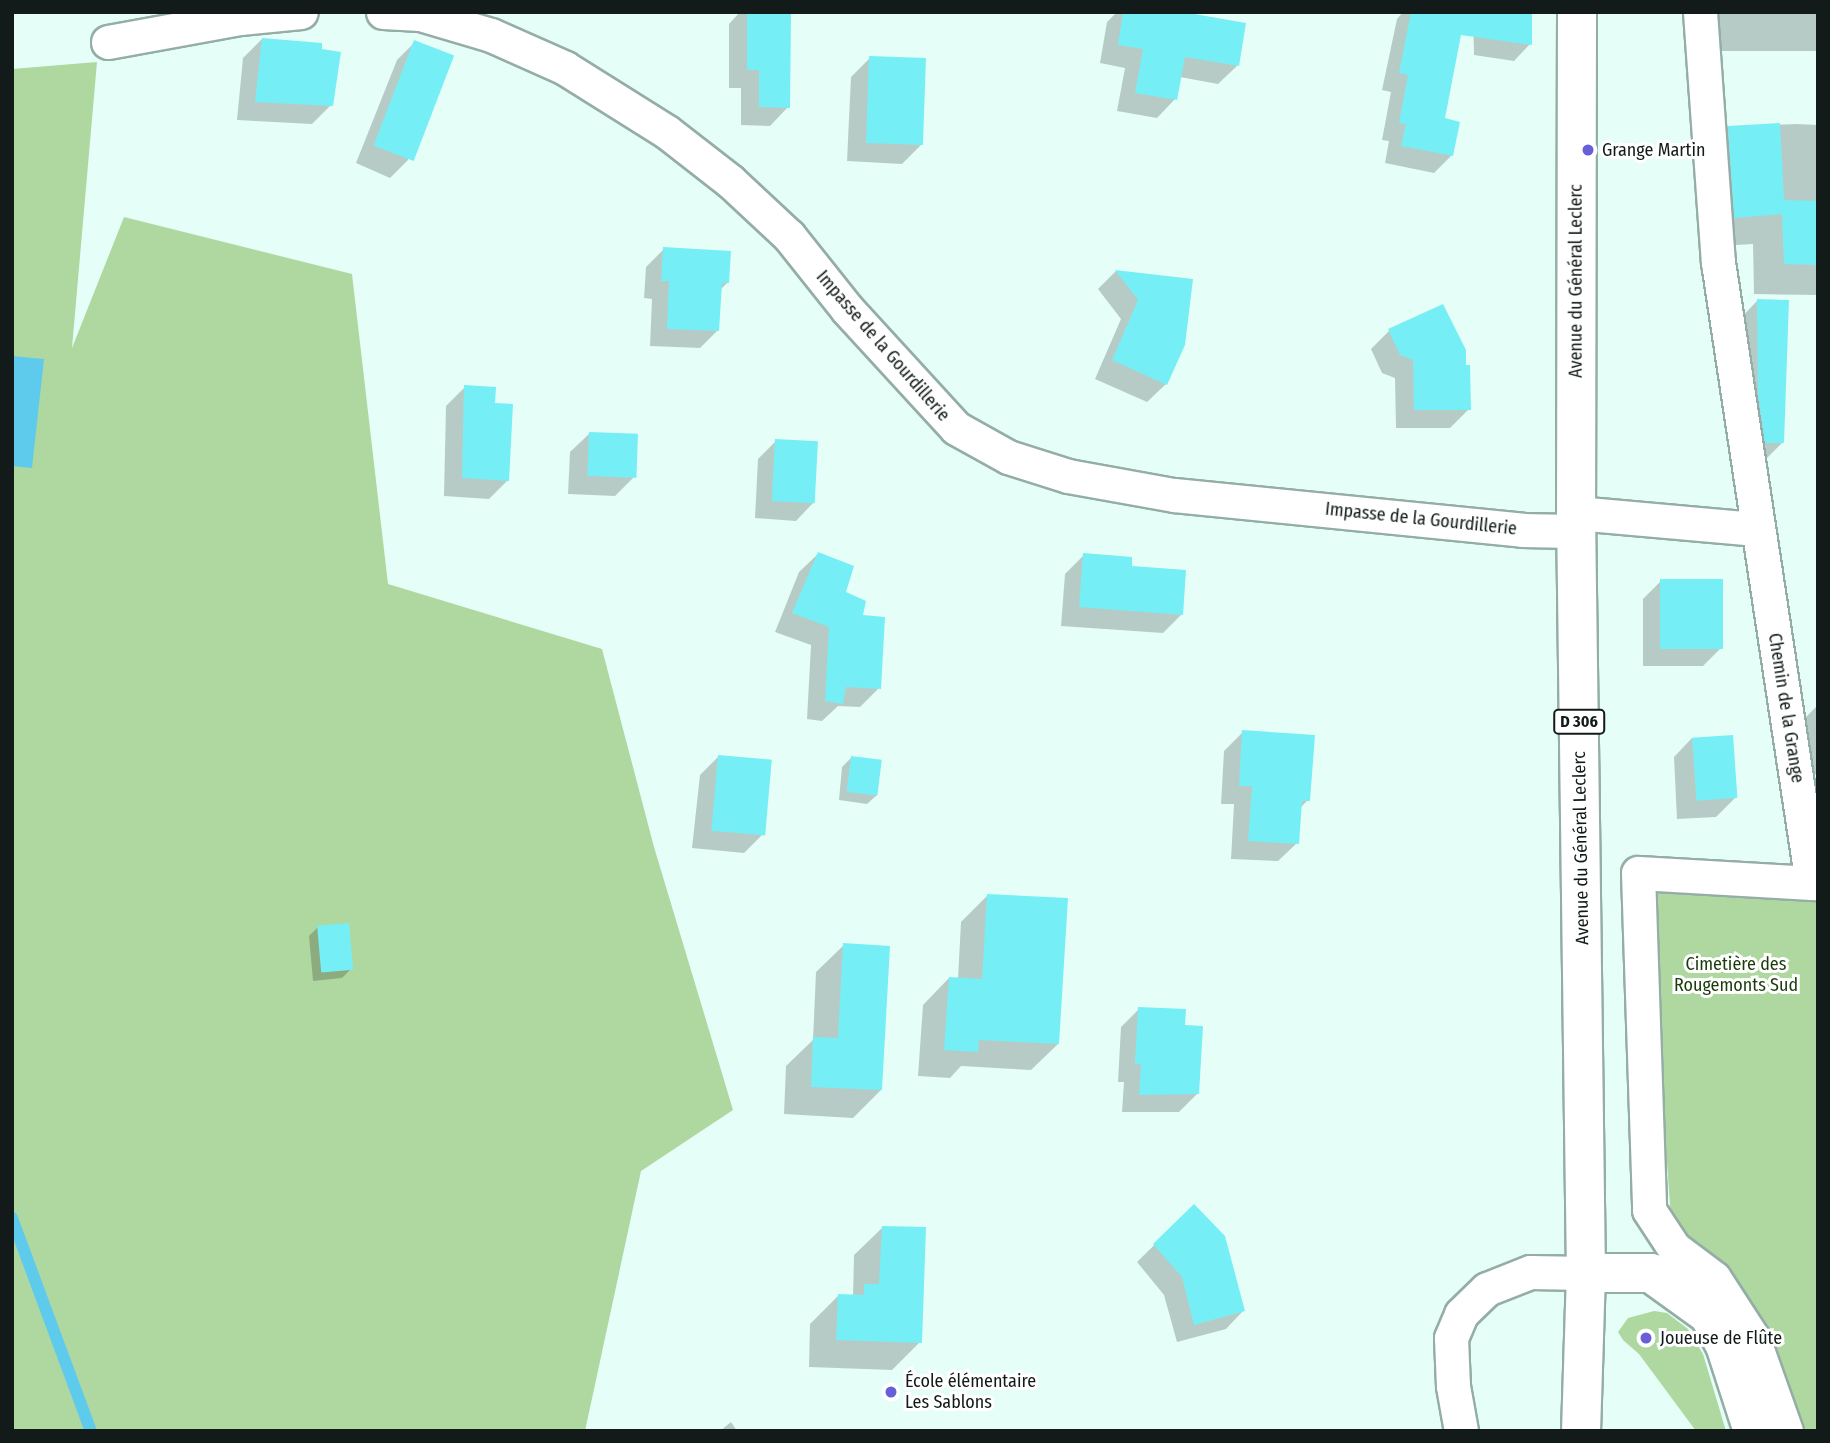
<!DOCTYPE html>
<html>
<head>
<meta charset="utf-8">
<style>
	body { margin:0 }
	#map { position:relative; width:1830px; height:1443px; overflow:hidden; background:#e5fef8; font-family:"Fira Sans Condensed",sans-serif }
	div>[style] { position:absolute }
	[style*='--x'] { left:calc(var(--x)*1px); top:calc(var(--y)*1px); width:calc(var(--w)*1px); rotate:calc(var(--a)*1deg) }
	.green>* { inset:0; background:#afd8a1 }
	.water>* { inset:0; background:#5ecbec }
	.shadow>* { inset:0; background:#0003; transform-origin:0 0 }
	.stream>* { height:12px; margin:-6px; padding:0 6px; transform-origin:6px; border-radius:6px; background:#5ecbec }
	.building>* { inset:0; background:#75eff5; transform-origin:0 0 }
	.roads { filter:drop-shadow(2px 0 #95ada7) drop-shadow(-2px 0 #95ada7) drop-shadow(0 2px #95ada7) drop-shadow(0 -2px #95ada7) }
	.minor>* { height:33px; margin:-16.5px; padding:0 16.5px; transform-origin:16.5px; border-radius:16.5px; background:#fff }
	.tertiary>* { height:38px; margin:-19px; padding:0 19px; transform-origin:19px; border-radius:19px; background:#fff }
	.primary>* { height:38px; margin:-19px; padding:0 19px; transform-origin:19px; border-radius:19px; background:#fff }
	.dots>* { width:19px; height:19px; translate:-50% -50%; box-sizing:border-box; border:4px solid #fff; border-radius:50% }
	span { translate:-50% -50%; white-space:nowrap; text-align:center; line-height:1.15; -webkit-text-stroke:6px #fff; paint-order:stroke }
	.shield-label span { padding:2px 5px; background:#fff; border:2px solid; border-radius:5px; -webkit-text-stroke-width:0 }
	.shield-label { font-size:16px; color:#121b19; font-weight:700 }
	.poi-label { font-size:18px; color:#121b19 }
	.left { translate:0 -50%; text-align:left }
	.street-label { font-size:18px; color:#121b19 }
	.park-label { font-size:18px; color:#1a3c0c }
	.frame { position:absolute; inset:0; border:14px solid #121b19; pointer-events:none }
</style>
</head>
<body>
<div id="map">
	<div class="green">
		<div style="clip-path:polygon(97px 62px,72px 348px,124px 217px,352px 274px,388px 584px,602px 649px,654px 847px,733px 1110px,641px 1171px,585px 1431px,12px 1431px,12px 69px)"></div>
		<div style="clip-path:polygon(1647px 887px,1818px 898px,1818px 1431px,1797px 1431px,1671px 1218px)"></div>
		<div style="clip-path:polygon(1654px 1311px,1667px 1313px,1688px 1329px,1703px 1354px,1726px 1431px,1696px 1431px,1639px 1354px,1623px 1340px,1618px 1332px,1628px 1318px)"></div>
	</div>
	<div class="water">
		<div style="clip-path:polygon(12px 356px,44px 359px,32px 468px,12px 466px)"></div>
	</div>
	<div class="shadow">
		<div style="clip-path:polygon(740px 12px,789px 12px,788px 107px,770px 126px,741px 125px,741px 88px,729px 88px,729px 24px)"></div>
		<div style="clip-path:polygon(1117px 12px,1173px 12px,1237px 66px,1218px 84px,1180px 77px,1175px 99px,1157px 118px,1117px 111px,1125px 68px,1100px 63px,1107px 22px)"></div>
		<div style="clip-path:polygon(1403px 12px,1464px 12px,1443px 120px,1452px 155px,1434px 173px,1385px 163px,1389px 141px,1382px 140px,1391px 92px,1382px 90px,1397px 19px)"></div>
		<div style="clip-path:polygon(1473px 12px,1530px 44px,1514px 61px,1474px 55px)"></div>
		<div style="left:1716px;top:12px;width:102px;height:39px"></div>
		<div style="clip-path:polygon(262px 39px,331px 105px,312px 124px,237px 120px,243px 58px)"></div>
		<div style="clip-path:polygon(415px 42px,408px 160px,390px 178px,356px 163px,397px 60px)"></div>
		<div style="clip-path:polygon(870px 58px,921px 145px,902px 164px,847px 161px,851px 77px)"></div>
		<div style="clip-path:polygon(1797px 124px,1818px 125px,1818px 295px,1754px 294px,1753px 244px,1704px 247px,1698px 158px,1728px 127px)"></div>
		<div style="clip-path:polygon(664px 249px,728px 282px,720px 290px,718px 330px,700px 348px,650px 346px,652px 299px,644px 298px,646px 267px)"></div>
		<div style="clip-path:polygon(1116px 271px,1191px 280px,1166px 384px,1147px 402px,1095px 379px,1121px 319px,1098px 289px)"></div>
		<div style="clip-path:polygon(1758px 300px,1783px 442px,1755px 470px,1731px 328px)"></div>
		<div style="clip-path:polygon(1389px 331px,1469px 409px,1450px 428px,1396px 428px,1395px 378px,1382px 373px,1371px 349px)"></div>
		<div style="clip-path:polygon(465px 387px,493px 405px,508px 480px,489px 499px,444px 496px,446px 406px)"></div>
		<div style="clip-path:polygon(589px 434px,634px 477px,615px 496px,568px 494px,570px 452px)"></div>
		<div style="clip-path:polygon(776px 441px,813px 503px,796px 521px,755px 518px,758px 459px)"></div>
		<div style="clip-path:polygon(818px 554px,860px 617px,879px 688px,860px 707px,838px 706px,822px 721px,807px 719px,811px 645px,775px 632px,799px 572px)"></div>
		<div style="clip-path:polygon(1084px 555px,1130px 568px,1181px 615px,1163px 633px,1061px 626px,1065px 574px)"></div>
		<div style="clip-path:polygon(1661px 581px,1721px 648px,1703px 666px,1643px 666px,1643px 599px)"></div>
		<div style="clip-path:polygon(1818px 705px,1818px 774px,1811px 775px,1803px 720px)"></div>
		<div style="clip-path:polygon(1243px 732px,1308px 800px,1299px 809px,1297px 843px,1278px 861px,1231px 859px,1234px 804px,1221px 804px,1224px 751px)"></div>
		<div style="clip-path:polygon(1692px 738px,1735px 798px,1716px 817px,1677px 819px,1674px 757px)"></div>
		<div style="clip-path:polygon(719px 756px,762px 835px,744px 853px,692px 848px,700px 775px)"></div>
		<div style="clip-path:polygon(851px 758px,877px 795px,867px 804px,839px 800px,842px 767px)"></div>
		<div style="clip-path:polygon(988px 895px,1058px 1044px,1031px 1070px,961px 1066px,950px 1078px,918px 1076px,923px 1005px,949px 978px,958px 979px,961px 922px)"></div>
		<div style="clip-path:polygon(318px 927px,351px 969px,342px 978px,313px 981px,309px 936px)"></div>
		<div style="clip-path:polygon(844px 945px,881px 1090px,853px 1118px,784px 1114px,786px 1066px,813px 1040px,816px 972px)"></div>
		<div style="clip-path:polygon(1139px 1009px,1183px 1027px,1197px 1094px,1179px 1112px,1122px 1112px,1124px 1082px,1118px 1082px,1121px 1027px)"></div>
		<div style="clip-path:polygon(1194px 1206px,1243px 1311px,1226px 1329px,1177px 1342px,1164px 1295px,1137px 1262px)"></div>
		<div style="clip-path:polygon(882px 1228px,920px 1342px,892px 1370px,809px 1367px,810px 1324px,838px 1296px,853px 1297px,854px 1255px)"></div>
		<div style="clip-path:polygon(731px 1422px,737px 1431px,720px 1431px)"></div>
	</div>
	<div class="stream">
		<div style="--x:12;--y:1218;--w:227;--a:69.7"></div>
	</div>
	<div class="building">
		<div style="clip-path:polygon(747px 12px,791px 12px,790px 108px,759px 107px,759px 70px,747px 70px)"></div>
		<div style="clip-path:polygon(1123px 12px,1183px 12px,1246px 23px,1239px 66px,1185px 57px,1177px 100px,1135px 93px,1143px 49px,1118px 45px)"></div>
		<div style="clip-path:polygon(1411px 12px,1532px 12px,1532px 45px,1461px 35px,1445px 118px,1460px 122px,1453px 156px,1401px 146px,1406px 124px,1399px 123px,1408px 75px,1399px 73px)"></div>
		<div style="clip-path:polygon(262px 38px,322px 43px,322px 49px,341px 52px,333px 106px,255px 102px)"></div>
		<div style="left:414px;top:40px;width:43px;height:113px;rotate:21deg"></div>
		<div style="left:869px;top:56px;width:57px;height:87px;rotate:2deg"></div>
		<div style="clip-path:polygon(1780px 123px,1784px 200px,1818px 201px,1818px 265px,1784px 264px,1782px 214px,1734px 218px,1728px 126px)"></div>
		<div style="clip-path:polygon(663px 247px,731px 251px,729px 283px,722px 283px,719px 331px,667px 329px,669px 281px,661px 281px)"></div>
		<div style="clip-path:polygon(1115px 270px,1193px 279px,1185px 345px,1167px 385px,1112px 360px,1138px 300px)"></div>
		<div style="clip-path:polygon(1757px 299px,1789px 300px,1784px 443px,1765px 443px,1758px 394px)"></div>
		<div style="clip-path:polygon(1443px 304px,1466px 350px,1466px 365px,1470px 365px,1471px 410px,1414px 410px,1413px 360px,1400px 355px,1388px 329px)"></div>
		<div style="clip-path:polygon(464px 385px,496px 387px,495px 403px,513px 404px,509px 481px,462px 478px)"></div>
		<div style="left:589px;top:432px;width:49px;height:44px;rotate:2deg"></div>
		<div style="left:775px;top:439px;width:43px;height:62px;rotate:3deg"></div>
		<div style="clip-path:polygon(818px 552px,854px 566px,846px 592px,866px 601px,863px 615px,885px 617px,881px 689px,846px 687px,843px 704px,825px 701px,829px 627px,792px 613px)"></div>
		<div style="clip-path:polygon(1083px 553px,1132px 557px,1132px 566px,1186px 570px,1183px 615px,1079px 607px)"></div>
		<div style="left:1660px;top:579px;width:63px;height:70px"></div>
		<div style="clip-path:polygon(1242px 730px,1315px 735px,1310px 801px,1302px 801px,1299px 844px,1248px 841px,1252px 786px,1239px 786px)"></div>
		<div style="left:1733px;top:735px;width:63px;height:41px;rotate:86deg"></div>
		<div style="left:718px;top:755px;width:54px;height:76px;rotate:5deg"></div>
		<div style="left:851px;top:756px;width:31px;height:36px;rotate:7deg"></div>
		<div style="clip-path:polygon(987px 894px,1068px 898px,1059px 1044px,979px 1040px,978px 1052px,944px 1050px,949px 977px,982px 979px)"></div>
		<div style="left:349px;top:923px;width:47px;height:32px;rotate:85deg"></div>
		<div style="clip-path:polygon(843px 943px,890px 946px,882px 1090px,811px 1087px,813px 1037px,838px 1038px)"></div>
		<div style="clip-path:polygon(1138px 1007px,1186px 1009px,1185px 1025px,1203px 1026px,1199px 1094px,1139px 1095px,1141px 1064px,1135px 1064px)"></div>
		<div style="clip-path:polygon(1194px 1204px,1225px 1236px,1245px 1311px,1194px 1325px,1182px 1277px,1153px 1244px)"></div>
		<div style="clip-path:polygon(882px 1226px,926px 1227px,922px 1343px,836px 1340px,838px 1294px,864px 1295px,864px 1284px,879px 1284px)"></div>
	</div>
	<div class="roads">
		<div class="minor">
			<div style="--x:383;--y:12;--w:37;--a:3"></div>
			<div style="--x:420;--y:14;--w:74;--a:16.5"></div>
			<div style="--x:491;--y:35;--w:81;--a:24"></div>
			<div style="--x:565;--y:68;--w:120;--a:32.1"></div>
			<div style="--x:667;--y:132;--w:80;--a:37.9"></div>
			<div style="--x:730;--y:181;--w:81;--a:43"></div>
			<div style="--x:789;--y:236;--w:93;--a:51.5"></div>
			<div style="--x:847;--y:309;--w:161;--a:47.5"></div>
			<div style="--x:956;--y:428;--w:60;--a:29.1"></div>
			<div style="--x:1008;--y:457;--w:63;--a:17.6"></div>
			<div style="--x:1068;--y:476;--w:108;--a:10.2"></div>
			<div style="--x:1174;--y:495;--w:350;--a:5.7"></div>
			<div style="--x:1522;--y:530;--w:54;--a:1.1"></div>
			<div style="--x:1700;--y:12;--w:251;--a:85.9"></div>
			<div style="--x:1718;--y:262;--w:628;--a:81.39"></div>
			<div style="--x:1812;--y:883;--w:174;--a:-176.7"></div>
			<div style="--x:1638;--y:873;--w:337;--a:88.1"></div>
			<div style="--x:1649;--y:1210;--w:45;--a:56.7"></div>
			<div style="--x:1674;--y:1248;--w:50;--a:36.9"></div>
			<div style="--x:1714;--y:1278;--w:72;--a:57"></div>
			<div style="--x:1753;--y:1338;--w:99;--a:70.5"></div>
			<div style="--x:108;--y:42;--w:134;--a:-10.3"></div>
			<div style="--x:240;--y:18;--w:61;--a:-5.6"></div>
			<div style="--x:1576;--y:513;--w:182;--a:5.1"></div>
			<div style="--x:1461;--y:1431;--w:46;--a:-100.1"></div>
			<div style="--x:1453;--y:1386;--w:48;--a:-92.4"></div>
			<div style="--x:1451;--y:1338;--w:26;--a:-67"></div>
			<div style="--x:1461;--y:1314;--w:36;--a:-44"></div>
			<div style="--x:1487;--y:1289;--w:46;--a:-21.6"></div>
			<div style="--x:1530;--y:1272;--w:56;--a:1"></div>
		</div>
		<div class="tertiary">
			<div style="--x:1586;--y:1273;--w:65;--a:0"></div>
			<div style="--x:1651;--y:1273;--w:72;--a:35.9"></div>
			<div style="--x:1709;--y:1315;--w:34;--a:62"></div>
			<div style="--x:1725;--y:1345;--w:90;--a:72"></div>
		</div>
		<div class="primary">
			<div style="--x:1577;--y:12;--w:501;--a:90.11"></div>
			<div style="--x:1576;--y:513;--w:760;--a:89.25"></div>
			<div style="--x:1586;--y:1273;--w:158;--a:91.8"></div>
		</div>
	</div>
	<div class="dots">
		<div style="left:1588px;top:150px;background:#685ed8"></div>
		<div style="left:1646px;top:1338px;background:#685ed8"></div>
		<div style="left:891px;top:1392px;background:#685ed8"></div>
	</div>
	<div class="shield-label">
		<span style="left:1579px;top:722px">D 306</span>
	</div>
	<div class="poi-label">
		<span class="left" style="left:1602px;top:150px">Grange Martin</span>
		<span class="left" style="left:1660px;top:1338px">Joueuse de Flûte</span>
		<span class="left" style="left:905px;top:1392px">École élémentaire<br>Les Sablons</span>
	</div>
	<div class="street-label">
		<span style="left:1576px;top:281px;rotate:-90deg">Avenue du Général Leclerc</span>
		<span style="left:883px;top:346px;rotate:49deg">Impasse de la Gourdillerie</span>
		<span style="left:1421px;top:519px;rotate:6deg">Impasse de la Gourdillerie</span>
		<span style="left:1786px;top:708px;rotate:81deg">Chemin de la Grange</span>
		<span style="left:1581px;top:848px;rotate:-91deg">Avenue du Général Leclerc</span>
	</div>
	<div class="park-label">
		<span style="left:1736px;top:975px">Cimetière des<br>Rougemonts Sud</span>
	</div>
	<div class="frame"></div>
</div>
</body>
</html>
